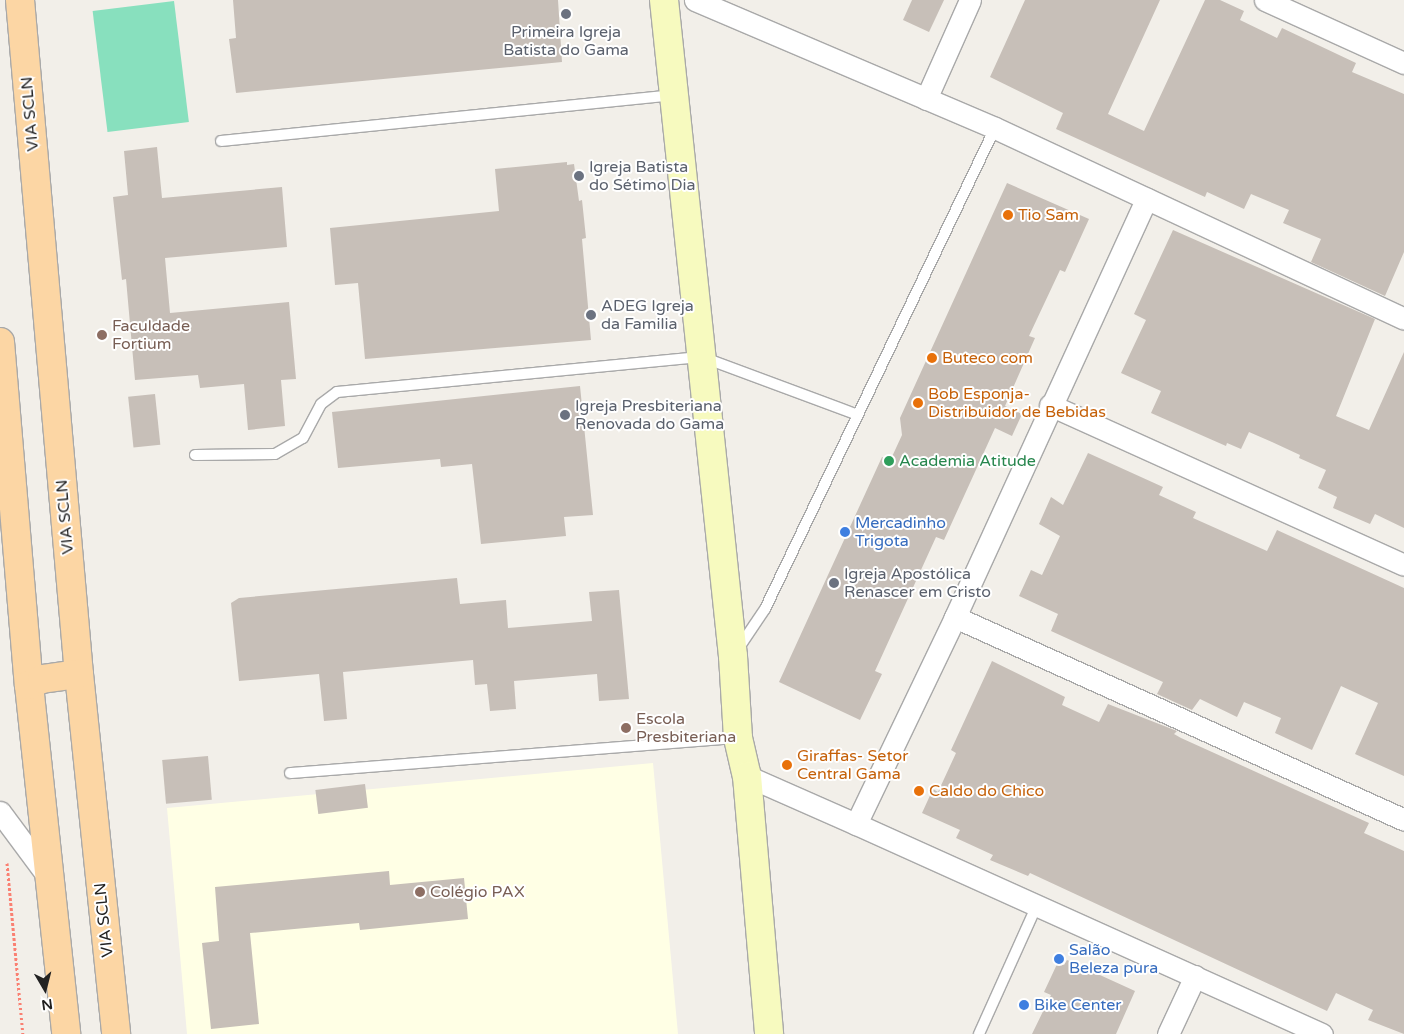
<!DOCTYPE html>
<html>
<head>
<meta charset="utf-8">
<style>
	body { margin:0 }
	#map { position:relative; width:1404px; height:1034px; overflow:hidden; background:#f2efe9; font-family:"Varela Round",sans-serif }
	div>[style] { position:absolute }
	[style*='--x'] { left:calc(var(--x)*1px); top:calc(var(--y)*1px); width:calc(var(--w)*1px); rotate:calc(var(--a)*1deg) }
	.education>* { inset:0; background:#ffffe5 }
	.pitch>* { inset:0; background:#88e0be; transform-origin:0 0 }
	.building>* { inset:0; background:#c7bfb8; transform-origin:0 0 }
	.path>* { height:3px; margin-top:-1.5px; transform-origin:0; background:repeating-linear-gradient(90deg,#fa8072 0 2.5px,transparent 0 5px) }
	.roads { filter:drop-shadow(1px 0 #a9a9a9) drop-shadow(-1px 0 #a9a9a9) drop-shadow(0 1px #a9a9a9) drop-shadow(0 -1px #a9a9a9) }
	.lane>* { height:10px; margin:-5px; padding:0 5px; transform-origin:5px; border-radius:5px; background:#fff }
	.street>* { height:21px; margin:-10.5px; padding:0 10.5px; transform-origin:10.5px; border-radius:10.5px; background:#fff }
	.secondary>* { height:28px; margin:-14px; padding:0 14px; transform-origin:14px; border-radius:14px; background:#f7fabf }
	.primary>* { height:28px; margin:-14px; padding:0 14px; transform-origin:14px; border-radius:14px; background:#fcd6a4 }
	.dots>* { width:14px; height:14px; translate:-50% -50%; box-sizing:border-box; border:2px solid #fff; border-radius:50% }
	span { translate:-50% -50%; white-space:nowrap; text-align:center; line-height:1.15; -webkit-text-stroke:4px #fff; paint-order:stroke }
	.worship-label { font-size:16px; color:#5b616d }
	.left { translate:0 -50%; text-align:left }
	.street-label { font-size:16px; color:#222 }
	.food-label { font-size:16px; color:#c56008 }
	.education-label { font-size:16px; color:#785e54 }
	.leisure-label { font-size:16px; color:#27864d }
	.shop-label { font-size:16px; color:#366cbe }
	.north { position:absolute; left:20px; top:964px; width:50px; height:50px; -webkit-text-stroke:4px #fff; paint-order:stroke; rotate:172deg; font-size:14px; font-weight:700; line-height:20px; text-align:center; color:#222 }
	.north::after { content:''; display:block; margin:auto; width:18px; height:22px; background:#222; clip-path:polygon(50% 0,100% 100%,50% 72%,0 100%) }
</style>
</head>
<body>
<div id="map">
	<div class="education">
		<div style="clip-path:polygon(653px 763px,678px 1034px,187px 1034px,167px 808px)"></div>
	</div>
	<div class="pitch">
		<div style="left:174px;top:1px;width:122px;height:82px;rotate:83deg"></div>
	</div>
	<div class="building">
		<div style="clip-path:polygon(233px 0,558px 0,562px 62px,236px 93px,229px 39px,236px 38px)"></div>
		<div style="clip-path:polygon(912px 0,944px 0,929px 32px,903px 20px)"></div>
		<div style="clip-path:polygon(1025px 0,1160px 0,1108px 114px,1144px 131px,1205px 0,1220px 0,1244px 11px,1240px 20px,1277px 38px,1282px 28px,1356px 63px,1352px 72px,1404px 94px,1404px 252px,1385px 296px,1311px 262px,1321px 239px,1283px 223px,1289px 210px,1251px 194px,1244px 209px,1207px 192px,1205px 197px,1056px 129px,1063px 113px,990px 77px)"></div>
		<div style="clip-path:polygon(157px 147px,162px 198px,282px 187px,287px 247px,165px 258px,170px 313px,289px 302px,296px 379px,281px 380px,285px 426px,248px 430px,244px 384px,200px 388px,198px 375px,135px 380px,126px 279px,122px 280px,113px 197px,128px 195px,124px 151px)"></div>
		<div style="clip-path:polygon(567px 162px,567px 165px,574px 164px,579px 201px,582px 200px,586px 238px,582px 239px,591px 340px,365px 359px,358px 283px,335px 285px,330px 228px,499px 211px,495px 169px)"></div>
		<div style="clip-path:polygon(1007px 183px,1089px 219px,1065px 272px,1060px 270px,1029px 336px,1035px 338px,1005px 406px,1022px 414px,1012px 436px,995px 428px,944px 540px,936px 537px,875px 671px,882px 674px,860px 720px,779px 682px,882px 457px,890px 461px,902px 435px,900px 418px)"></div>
		<div style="clip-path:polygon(1173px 230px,1375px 319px,1336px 416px,1369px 430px,1404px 352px,1404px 528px,1375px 514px,1370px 524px,1333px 508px,1337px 497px,1318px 488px,1326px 470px,1299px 458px,1300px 455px,1272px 442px,1249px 432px,1241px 449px,1227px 443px,1226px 446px,1151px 413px,1161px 391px,1121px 373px,1146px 320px,1134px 314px)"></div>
		<div style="clip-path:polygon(580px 386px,593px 515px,564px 517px,566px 536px,481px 544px,472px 464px,441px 467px,440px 459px,338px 468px,332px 412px)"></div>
		<div style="left:155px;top:394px;width:51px;height:27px;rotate:84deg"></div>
		<div style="clip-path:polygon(1088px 453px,1163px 487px,1159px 495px,1196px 512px,1193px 518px,1267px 551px,1277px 530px,1404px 588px,1404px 776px,1355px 754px,1378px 703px,1341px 686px,1312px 750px,1275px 733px,1281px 718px,1244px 702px,1237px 717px,1200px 699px,1192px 710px,1157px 694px,1163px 682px,1051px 631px,1058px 614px,1019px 596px,1031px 570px,1042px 575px,1060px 536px,1039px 524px,1051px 497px,1063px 505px)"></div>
		<div style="clip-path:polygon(457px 578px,460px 604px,506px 600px,508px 628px,592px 621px,589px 592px,619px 590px,629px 699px,599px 701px,597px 674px,514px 681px,516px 709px,490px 711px,487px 684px,475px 685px,473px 660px,343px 672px,347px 719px,324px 721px,319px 674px,239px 681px,231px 603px,239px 598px)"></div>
		<div style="clip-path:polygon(992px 661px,1065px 697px,1062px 705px,1099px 722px,1108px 704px,1177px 731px,1174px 734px,1181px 738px,1369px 823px,1364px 833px,1404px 851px,1404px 1034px,1368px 1020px,1373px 1010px,1336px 993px,1327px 1011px,1030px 873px,1028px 876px,990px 860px,993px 855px,956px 838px,960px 830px,922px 813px,933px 789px,938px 792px,956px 753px,951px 750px)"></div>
		<div style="left:208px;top:756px;width:44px;height:46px;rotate:85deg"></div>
		<div style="left:365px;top:784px;width:24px;height:50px;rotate:83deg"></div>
		<div style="clip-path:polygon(389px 871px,390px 885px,464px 878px,468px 919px,360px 930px,359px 923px,250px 933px,259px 1024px,211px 1029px,202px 943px,219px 941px,215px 887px)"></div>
		<div style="clip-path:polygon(1067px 960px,1135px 991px,1116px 1034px,1032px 1034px,1051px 995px,1044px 992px,1058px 962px,1064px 965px)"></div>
	</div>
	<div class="path">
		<div style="--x:7;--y:863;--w:172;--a:84.7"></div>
	</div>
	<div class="roads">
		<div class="lane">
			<div style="--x:221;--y:141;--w:453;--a:-5.8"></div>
			<div style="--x:195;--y:455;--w:80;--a:-0.7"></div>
			<div style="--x:275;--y:454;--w:32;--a:-30"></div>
			<div style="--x:303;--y:438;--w:38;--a:-62"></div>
			<div style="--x:321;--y:404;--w:20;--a:-37"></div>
			<div style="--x:337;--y:392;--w:367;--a:-5.5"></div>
			<div style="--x:702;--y:357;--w:166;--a:20.4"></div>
			<div style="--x:738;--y:649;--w:48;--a:-56"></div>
			<div style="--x:765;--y:609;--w:533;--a:-64.44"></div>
			<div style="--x:290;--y:773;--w:448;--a:-4.5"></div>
			<div style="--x:979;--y:1034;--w:141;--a:-65.8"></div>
		</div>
		<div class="street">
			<div style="--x:695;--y:0;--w:326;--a:23.1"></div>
			<div style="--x:995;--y:128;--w:451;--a:25"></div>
			<div style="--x:1265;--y:0;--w:153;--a:24.4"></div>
			<div style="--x:926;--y:99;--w:108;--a:-66"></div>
			<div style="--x:1050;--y:405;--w:388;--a:24.3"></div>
			<div style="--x:955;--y:617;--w:493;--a:24.3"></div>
			<div style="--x:747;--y:776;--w:119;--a:23.8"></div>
			<div style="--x:856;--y:824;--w:229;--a:-64.4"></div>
			<div style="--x:955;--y:617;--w:460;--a:-65.4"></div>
			<div style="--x:0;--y:812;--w:82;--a:53.4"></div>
			<div style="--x:856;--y:824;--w:511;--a:24.26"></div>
			<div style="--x:1168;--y:1034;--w:64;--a:-65"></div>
		</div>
		<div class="secondary">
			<div style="--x:664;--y:0;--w:660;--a:84"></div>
			<div style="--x:733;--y:656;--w:82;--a:86.5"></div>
			<div style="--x:738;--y:738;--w:39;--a:77"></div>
			<div style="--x:747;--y:776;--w:259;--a:85.1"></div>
		</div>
		<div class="primary">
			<div style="--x:20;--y:0;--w:677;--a:85"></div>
			<div style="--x:79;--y:674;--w:362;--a:84.1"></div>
			<div style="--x:0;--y:342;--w:344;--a:85.2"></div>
			<div style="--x:29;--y:685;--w:351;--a:83.9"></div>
			<div style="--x:29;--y:685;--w:14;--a:-25"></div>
			<div style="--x:42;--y:679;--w:37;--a:-8"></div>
		</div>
	</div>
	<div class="dots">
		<div style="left:566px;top:14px;background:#6b7280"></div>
		<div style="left:579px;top:176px;background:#6b7280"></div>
		<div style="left:1008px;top:215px;background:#e8710a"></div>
		<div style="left:591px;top:315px;background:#6b7280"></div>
		<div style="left:102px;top:335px;background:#8d6e63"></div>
		<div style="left:932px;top:358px;background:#e8710a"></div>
		<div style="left:918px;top:403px;background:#e8710a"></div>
		<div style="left:565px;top:415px;background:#6b7280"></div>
		<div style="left:889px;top:461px;background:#2e9e5b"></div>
		<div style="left:845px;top:532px;background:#3f7fe0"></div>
		<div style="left:834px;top:583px;background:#6b7280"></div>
		<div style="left:626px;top:728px;background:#8d6e63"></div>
		<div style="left:787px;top:765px;background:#e8710a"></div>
		<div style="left:919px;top:791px;background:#e8710a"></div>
		<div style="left:420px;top:892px;background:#8d6e63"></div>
		<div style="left:1059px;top:959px;background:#3f7fe0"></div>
		<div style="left:1024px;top:1005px;background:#3f7fe0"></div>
	</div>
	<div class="worship-label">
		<span style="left:566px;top:41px">Primeira Igreja<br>Batista do Gama</span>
		<span class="left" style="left:589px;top:176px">Igreja Batista<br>do Sétimo Dia</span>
		<span class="left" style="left:601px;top:315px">ADEG Igreja<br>da Familia</span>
		<span class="left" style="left:575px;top:415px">Igreja Presbiteriana<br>Renovada do Gama</span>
		<span class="left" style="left:844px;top:583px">Igreja Apostólica<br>Renascer em Cristo</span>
	</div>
	<div class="street-label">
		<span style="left:30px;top:114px;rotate:-95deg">VIA SCLN</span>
		<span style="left:65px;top:517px;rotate:-95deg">VIA SCLN</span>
		<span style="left:104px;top:920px;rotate:-96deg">VIA SCLN</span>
	</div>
	<div class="food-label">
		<span class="left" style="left:1018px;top:215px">Tio Sam</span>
		<span class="left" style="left:942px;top:358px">Buteco com</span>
		<span class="left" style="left:928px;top:403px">Bob Esponja-<br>Distribuidor de Bebidas</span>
		<span class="left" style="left:797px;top:765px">Giraffas- Setor<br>Central Gama</span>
		<span class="left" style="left:929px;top:791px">Caldo do Chico</span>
	</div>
	<div class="education-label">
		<span class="left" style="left:112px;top:335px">Faculdade<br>Fortium</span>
		<span class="left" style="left:636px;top:728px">Escola<br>Presbiteriana</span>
		<span class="left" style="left:430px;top:892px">Colégio PAX</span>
	</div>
	<div class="leisure-label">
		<span class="left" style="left:899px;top:461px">Academia Atitude</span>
	</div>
	<div class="shop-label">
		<span class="left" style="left:855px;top:532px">Mercadinho<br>Trigota</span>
		<span class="left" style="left:1069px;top:959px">Salão<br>Beleza pura</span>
		<span class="left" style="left:1034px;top:1005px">Bike Center</span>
	</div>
	<div class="north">N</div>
</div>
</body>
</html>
